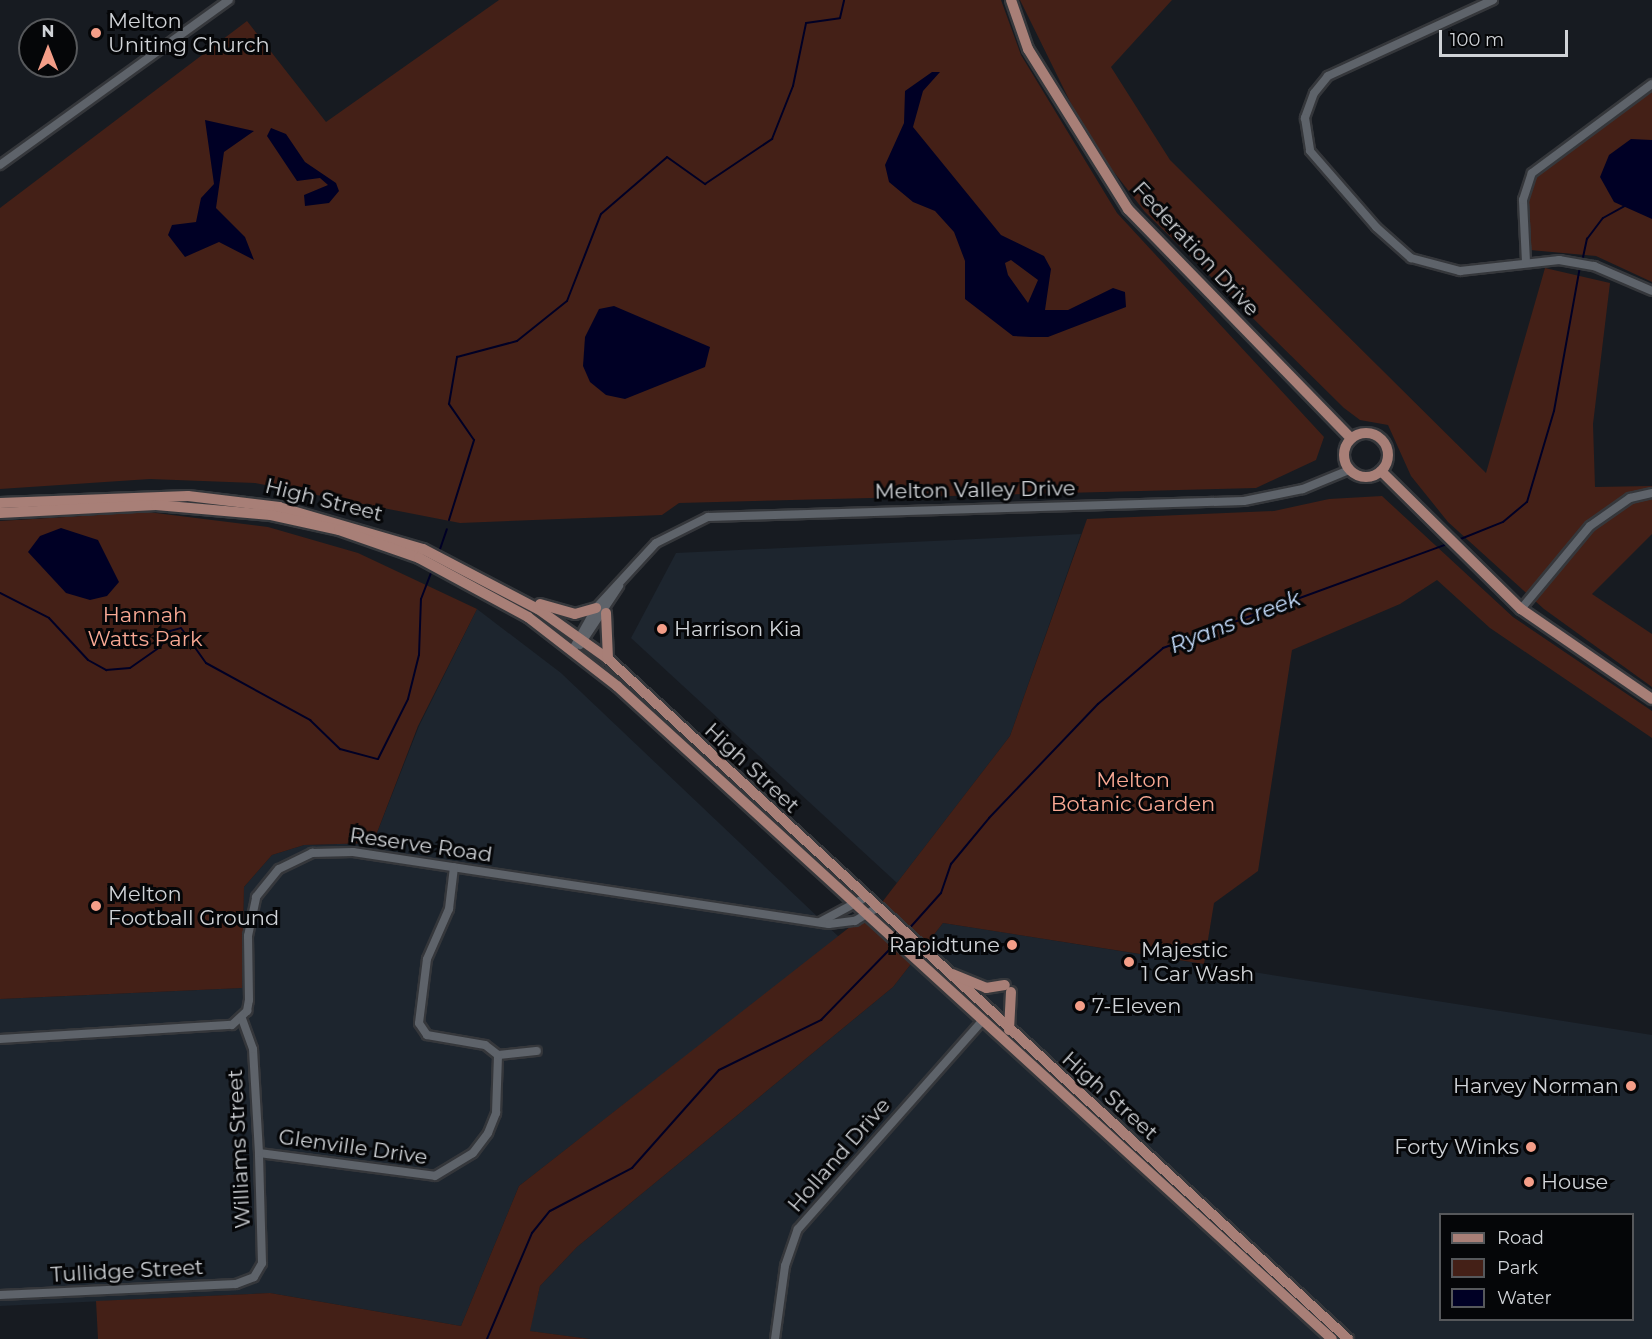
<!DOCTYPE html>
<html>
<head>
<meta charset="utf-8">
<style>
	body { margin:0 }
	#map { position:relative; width:1652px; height:1339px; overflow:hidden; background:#171b21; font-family:Montserrat,sans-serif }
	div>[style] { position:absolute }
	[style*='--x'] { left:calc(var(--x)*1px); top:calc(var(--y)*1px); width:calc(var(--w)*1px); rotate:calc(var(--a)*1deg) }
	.built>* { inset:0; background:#1d252e }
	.green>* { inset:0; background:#442017 }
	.water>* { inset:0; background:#000025 }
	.stream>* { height:2px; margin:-1px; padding:0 1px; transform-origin:1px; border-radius:1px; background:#000025 }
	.roads { filter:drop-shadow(2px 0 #35373b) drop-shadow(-2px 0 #35373b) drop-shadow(0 2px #35373b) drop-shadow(0 -2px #35373b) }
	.minor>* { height:8px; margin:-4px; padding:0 4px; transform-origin:4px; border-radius:4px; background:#5e636a }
	.major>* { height:10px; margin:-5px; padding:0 5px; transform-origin:5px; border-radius:5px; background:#a87f77 }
	.major>.ring { margin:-5px; padding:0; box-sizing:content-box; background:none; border:10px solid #a87f77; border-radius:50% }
	.dots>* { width:16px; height:16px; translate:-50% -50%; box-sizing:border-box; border:3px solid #050608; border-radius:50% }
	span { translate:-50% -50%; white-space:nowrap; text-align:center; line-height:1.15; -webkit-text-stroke:6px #050608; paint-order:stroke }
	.poi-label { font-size:21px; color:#d0d3d7 }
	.left { translate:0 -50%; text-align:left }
	.right { translate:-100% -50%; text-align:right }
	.street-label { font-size:21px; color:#d0d3d7 }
	.park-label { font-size:21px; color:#f9a994 }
	.water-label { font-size:22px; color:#c6ddfd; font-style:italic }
	.legend { position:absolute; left:1439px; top:1213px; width:195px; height:108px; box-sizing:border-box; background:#050608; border:2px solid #56585b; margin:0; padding:8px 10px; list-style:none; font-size:18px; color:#d0d3d7 }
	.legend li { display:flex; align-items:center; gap:12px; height:30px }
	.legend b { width:30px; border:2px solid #56585b }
	.north { position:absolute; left:18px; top:18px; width:60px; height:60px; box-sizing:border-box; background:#050608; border:2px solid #56585b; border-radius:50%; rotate:0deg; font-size:16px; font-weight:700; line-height:24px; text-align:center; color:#d0d3d7 }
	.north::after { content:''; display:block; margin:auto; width:21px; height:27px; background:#f49e88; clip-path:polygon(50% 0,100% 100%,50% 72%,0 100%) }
	.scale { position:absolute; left:1439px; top:30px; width:129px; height:27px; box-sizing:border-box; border:3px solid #d0d3d7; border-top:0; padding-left:8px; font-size:18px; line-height:21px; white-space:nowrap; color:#d0d3d7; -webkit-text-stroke:4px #050608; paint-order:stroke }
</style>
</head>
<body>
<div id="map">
	<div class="built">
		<div style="clip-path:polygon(1081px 534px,1010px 736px,897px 883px,631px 638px,676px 553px)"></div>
		<div style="clip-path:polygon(477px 609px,561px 673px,839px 937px,519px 1186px,461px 1326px,270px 1293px,0 1306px,0 999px,242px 988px,244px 887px,272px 855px,304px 845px,373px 843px,419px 726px)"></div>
		<div style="clip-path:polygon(evenodd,943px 923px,1652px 1035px,1652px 1339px,590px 1339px,529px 1331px,540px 1286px,577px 1247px,893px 987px,943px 923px,1440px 1214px,1632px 1214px,1632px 1320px,1440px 1320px,1440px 1214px)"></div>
	</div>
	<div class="green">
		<div style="clip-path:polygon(499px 0,1001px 0,1021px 55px,1117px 213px,1324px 437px,1316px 460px,1256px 488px,679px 503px,662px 515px,460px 523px,255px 483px,150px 479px,0 489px,0 208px,247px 21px,326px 122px)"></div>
		<div style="clip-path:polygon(1020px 0,1172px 0,1111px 67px,1170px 160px,1486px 473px,1545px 268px,1610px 283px,1593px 424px,1595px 487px,1652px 486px,1652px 534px,1592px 594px,1652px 634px,1652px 687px,1544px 609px,1448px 522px,1411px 476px,1388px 425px,1360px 420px,1344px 408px,1145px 212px,1089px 140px)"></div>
		<div style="clip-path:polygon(1652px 91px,1652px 282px,1596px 256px,1530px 250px,1526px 191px,1533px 176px)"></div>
		<div style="clip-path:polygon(1382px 496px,1513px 617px,1652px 711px,1652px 738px,1490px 628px,1437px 580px,1400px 604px,1292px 650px,1258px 871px,1214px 903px,1204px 964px,943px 923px,893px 987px,577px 1247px,540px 1286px,530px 1331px,590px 1339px,98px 1339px,96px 1301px,270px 1293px,461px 1326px,519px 1186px,883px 901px,1010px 736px,1087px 519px,1274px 511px,1329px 499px)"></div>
		<div style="clip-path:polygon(148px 512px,268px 527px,358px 553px,477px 609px,418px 726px,373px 843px,304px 845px,272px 855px,244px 887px,242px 988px,0 999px,0 521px)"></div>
	</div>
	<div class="water">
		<div style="clip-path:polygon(evenodd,932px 72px,940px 72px,923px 91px,913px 127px,1001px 235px,1044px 256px,1051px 269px,1045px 310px,1068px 310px,1113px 288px,1125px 292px,1126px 307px,1048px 337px,1031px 337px,1013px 336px,965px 299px,965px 261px,954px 232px,935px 211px,913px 202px,889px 182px,885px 165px,904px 123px,905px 91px,932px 72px,1011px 260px,1038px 280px,1028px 303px,1008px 275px,1005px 263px,1011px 260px)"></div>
		<div style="clip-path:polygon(205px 120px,254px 131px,224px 152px,216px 208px,245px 237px,254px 260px,219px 242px,185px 257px,168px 235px,172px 225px,196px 222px,201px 198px,214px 184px)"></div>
		<div style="clip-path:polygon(271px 128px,286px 134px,305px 162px,336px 183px,339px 191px,329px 203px,305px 206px,304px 195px,328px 185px,320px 178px,297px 181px,267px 136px)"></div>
		<div style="clip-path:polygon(1631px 139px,1652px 140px,1652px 219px,1614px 202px,1600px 177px,1609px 155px)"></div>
		<div style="clip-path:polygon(614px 306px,710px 347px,705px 367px,625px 399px,606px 395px,590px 382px,583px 366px,585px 337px,599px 309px)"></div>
		<div style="clip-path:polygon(61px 528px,98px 540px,119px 582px,107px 596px,90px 600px,66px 593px,28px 552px,40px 536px)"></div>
	</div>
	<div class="stream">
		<div style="--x:1582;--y:262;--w:24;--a:-78"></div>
		<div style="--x:1587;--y:239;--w:26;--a:-53"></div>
		<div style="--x:1603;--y:218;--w:25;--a:-29"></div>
		<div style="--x:449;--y:520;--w:84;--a:-72.6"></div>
		<div style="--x:474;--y:440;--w:44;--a:-124.8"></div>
		<div style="--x:449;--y:404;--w:48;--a:-80.3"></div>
		<div style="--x:457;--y:357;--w:62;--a:-14.9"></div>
		<div style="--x:517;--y:341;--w:64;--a:-38.7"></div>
		<div style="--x:567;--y:301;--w:93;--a:-68.7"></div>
		<div style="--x:601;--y:214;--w:87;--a:-40.8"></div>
		<div style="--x:667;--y:157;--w:47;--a:35.4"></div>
		<div style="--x:705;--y:184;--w:81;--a:-33.9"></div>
		<div style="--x:772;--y:139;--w:57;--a:-68.4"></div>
		<div style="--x:793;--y:86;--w:64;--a:-78.3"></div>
		<div style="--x:806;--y:23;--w:34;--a:-8"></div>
		<div style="--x:840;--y:18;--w:18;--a:-77"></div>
		<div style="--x:1458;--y:540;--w:48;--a:-21.8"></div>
		<div style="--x:1503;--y:522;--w:31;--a:-40"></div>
		<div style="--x:1527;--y:502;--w:95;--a:-73.5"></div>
		<div style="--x:1554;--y:411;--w:146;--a:-79.8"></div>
		<div style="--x:439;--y:552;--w:24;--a:-71"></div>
		<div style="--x:0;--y:593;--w:55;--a:27"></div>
		<div style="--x:49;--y:618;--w:57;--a:47.1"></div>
		<div style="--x:88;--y:660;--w:21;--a:29"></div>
		<div style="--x:106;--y:670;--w:24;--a:-5"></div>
		<div style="--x:130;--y:668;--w:37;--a:-35"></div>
		<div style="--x:160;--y:647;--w:19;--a:-58"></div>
		<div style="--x:170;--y:631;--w:11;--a:-15"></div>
		<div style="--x:181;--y:628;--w:43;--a:54.5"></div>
		<div style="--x:206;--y:663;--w:119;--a:28.7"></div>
		<div style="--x:310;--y:720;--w:42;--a:44"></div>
		<div style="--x:340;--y:749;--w:39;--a:15"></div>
		<div style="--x:378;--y:759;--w:67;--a:-63.4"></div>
		<div style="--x:408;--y:699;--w:45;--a:-76"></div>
		<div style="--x:419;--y:655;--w:56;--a:-88"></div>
		<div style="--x:421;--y:599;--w:33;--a:-69"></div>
		<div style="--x:907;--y:931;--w:51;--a:-48.2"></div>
		<div style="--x:941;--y:893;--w:31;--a:-71"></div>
		<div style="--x:951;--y:864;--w:60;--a:-50.4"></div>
		<div style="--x:989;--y:818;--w:158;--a:-46.3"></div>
		<div style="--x:1098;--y:704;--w:86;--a:-40.7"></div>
		<div style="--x:1163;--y:648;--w:306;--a:-20.1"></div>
		<div style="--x:487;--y:1339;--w:115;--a:-67"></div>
		<div style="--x:532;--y:1233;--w:28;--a:-51"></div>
		<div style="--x:550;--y:1211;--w:93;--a:-27.7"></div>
		<div style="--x:632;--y:1168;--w:131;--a:-48.4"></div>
		<div style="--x:719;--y:1070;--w:114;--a:-26.1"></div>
		<div style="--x:821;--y:1020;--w:106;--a:-45.8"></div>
	</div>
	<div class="roads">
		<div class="minor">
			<div style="--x:1493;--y:0;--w:182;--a:155.3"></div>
			<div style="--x:1328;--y:76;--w:22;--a:129"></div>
			<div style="--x:1314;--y:93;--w:27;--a:110"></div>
			<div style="--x:1305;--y:118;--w:33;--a:81"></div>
			<div style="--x:1310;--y:151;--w:101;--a:49"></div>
			<div style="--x:1376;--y:227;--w:47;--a:41.5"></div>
			<div style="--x:1411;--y:258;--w:51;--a:14.9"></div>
			<div style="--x:1460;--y:271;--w:100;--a:-6.3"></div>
			<div style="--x:1559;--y:260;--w:36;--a:10"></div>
			<div style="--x:1594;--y:266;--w:63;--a:23.3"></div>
			<div style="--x:0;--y:165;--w:282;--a:-35.8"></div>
			<div style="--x:1526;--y:262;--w:62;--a:-92.8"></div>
			<div style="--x:1523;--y:200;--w:28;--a:-72"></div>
			<div style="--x:1532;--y:173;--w:149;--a:-36.6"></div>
			<div style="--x:1521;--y:609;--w:108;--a:-50.3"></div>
			<div style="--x:1590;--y:526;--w:49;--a:-35"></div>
			<div style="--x:1630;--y:498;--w:23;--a:-13"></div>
			<div style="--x:580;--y:645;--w:71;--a:-56.5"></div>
			<div style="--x:573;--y:649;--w:47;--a:-60.7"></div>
			<div style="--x:596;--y:608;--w:88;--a:-47.3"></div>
			<div style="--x:656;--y:543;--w:58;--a:-26.6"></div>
			<div style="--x:708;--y:517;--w:536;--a:-1.71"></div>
			<div style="--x:1244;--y:501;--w:60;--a:-11.5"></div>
			<div style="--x:1303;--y:489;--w:50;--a:-22.4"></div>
			<div style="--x:820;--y:922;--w:51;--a:-28.1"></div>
			<div style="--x:0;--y:1039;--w:232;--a:-3.5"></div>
			<div style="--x:232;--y:1025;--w:21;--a:-43"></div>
			<div style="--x:247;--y:1011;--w:11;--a:-80"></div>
			<div style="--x:249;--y:1000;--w:64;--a:-90.9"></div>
			<div style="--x:248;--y:936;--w:40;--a:-78"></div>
			<div style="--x:256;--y:897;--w:36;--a:-51"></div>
			<div style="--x:279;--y:869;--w:37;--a:-26"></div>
			<div style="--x:312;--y:853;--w:41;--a:-1.4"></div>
			<div style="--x:353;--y:852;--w:481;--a:8.6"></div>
			<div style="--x:829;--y:924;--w:26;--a:-7"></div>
			<div style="--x:855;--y:921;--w:23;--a:-31"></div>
			<div style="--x:498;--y:1055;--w:39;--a:-6"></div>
			<div style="--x:259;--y:1153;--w:177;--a:7.4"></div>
			<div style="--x:435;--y:1176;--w:44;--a:-31.2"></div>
			<div style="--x:473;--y:1153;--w:25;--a:-53"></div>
			<div style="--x:488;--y:1133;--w:22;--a:-68"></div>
			<div style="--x:496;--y:1113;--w:58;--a:-88"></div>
			<div style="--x:498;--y:1055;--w:16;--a:-142"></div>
			<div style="--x:485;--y:1045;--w:59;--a:-170.2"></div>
			<div style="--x:427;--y:1035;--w:14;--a:-124"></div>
			<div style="--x:419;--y:1023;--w:64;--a:-82.9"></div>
			<div style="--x:427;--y:959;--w:55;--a:-66.3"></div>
			<div style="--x:449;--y:909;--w:42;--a:-83.2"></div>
			<div style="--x:0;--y:1295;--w:236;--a:-2.7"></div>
			<div style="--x:236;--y:1284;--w:19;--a:-21"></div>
			<div style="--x:254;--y:1277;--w:16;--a:-60"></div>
			<div style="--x:262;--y:1263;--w:110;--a:-91.6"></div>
			<div style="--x:259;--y:1153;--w:104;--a:-93.3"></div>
			<div style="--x:253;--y:1049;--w:33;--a:-110"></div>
			<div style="--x:775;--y:1339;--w:74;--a:-82.2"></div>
			<div style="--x:785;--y:1266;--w:39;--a:-71"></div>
			<div style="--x:798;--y:1229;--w:278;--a:-48.5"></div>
		</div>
		<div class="major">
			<div style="--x:1011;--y:0;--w:52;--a:70.9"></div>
			<div style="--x:1028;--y:49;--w:189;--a:58"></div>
			<div style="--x:1128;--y:209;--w:320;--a:45.8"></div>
			<div class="ring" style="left:1344px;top:433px;width:34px;height:34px"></div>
			<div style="--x:1381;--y:471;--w:197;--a:44.6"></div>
			<div style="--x:1521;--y:609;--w:159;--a:34.5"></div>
			<div style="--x:0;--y:503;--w:188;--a:-2.1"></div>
			<div style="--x:188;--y:496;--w:92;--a:6.9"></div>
			<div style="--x:279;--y:507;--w:150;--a:16.3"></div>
			<div style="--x:423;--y:549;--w:130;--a:27.6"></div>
			<div style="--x:538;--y:609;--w:86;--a:35.5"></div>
			<div style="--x:608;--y:659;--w:1005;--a:42.58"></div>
			<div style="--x:0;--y:513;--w:156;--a:-2.9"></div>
			<div style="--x:156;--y:505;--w:115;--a:5"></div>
			<div style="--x:271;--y:515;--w:70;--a:12.4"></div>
			<div style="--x:339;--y:530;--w:85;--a:19.3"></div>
			<div style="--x:419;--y:558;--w:124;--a:28.4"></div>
			<div style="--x:528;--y:617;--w:113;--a:37.8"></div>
			<div style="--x:617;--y:686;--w:968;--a:42.41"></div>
			<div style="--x:540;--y:604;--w:36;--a:16"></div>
			<div style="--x:575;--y:614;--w:22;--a:-16"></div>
			<div style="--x:606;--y:613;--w:46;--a:87.5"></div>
			<div style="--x:952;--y:974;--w:37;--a:22"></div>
			<div style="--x:986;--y:988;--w:19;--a:-9"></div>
			<div style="--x:1009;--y:1030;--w:38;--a:-87"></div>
		</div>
	</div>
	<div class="dots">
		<div style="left:96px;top:33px;background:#f49e88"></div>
		<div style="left:662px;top:629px;background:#f49e88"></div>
		<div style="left:96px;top:906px;background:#f49e88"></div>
		<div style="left:1012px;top:945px;background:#f49e88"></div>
		<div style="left:1129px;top:962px;background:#f49e88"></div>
		<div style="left:1080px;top:1006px;background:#f49e88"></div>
		<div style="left:1631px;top:1086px;background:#f49e88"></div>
		<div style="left:1531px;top:1147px;background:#f49e88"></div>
		<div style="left:1529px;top:1182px;background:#f49e88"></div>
	</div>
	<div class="poi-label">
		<span class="left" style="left:108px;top:33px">Melton<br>Uniting Church</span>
		<span class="left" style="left:674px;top:629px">Harrison Kia</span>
		<span class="left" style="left:108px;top:906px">Melton<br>Football Ground</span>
		<span class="right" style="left:1000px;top:945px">Rapidtune</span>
		<span class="left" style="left:1141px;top:962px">Majestic<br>1 Car Wash</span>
		<span class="left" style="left:1092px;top:1006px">7-Eleven</span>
		<span class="right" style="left:1619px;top:1086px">Harvey Norman</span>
		<span class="right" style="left:1519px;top:1147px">Forty Winks</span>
		<span class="left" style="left:1541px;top:1182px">House</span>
	</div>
	<div class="street-label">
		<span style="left:1196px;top:249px;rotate:47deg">Federation Drive</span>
		<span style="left:975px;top:490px;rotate:-1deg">Melton Valley Drive</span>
		<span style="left:324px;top:500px;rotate:14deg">High Street</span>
		<span style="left:752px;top:768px;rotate:43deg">High Street</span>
		<span style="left:421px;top:845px;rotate:8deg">Reserve Road</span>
		<span style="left:1110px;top:1096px;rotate:42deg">High Street</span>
		<span style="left:353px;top:1147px;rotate:8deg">Glenville Drive</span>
		<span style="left:239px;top:1149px;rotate:-93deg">Williams Street</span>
		<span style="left:839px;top:1155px;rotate:-49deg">Holland Drive</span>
		<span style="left:127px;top:1271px;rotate:-3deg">Tullidge Street</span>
	</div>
	<div class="park-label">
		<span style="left:145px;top:627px">Hannah<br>Watts Park</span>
		<span style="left:1133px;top:792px">Melton<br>Botanic Garden</span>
	</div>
	<div class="water-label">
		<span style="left:1235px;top:622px;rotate:-21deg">Ryans Creek</span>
	</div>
	<ul class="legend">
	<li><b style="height:8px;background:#a87f77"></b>Road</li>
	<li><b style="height:16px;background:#442017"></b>Park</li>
	<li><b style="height:16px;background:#000025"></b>Water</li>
	</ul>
	<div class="north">N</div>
	<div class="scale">100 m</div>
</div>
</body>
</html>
